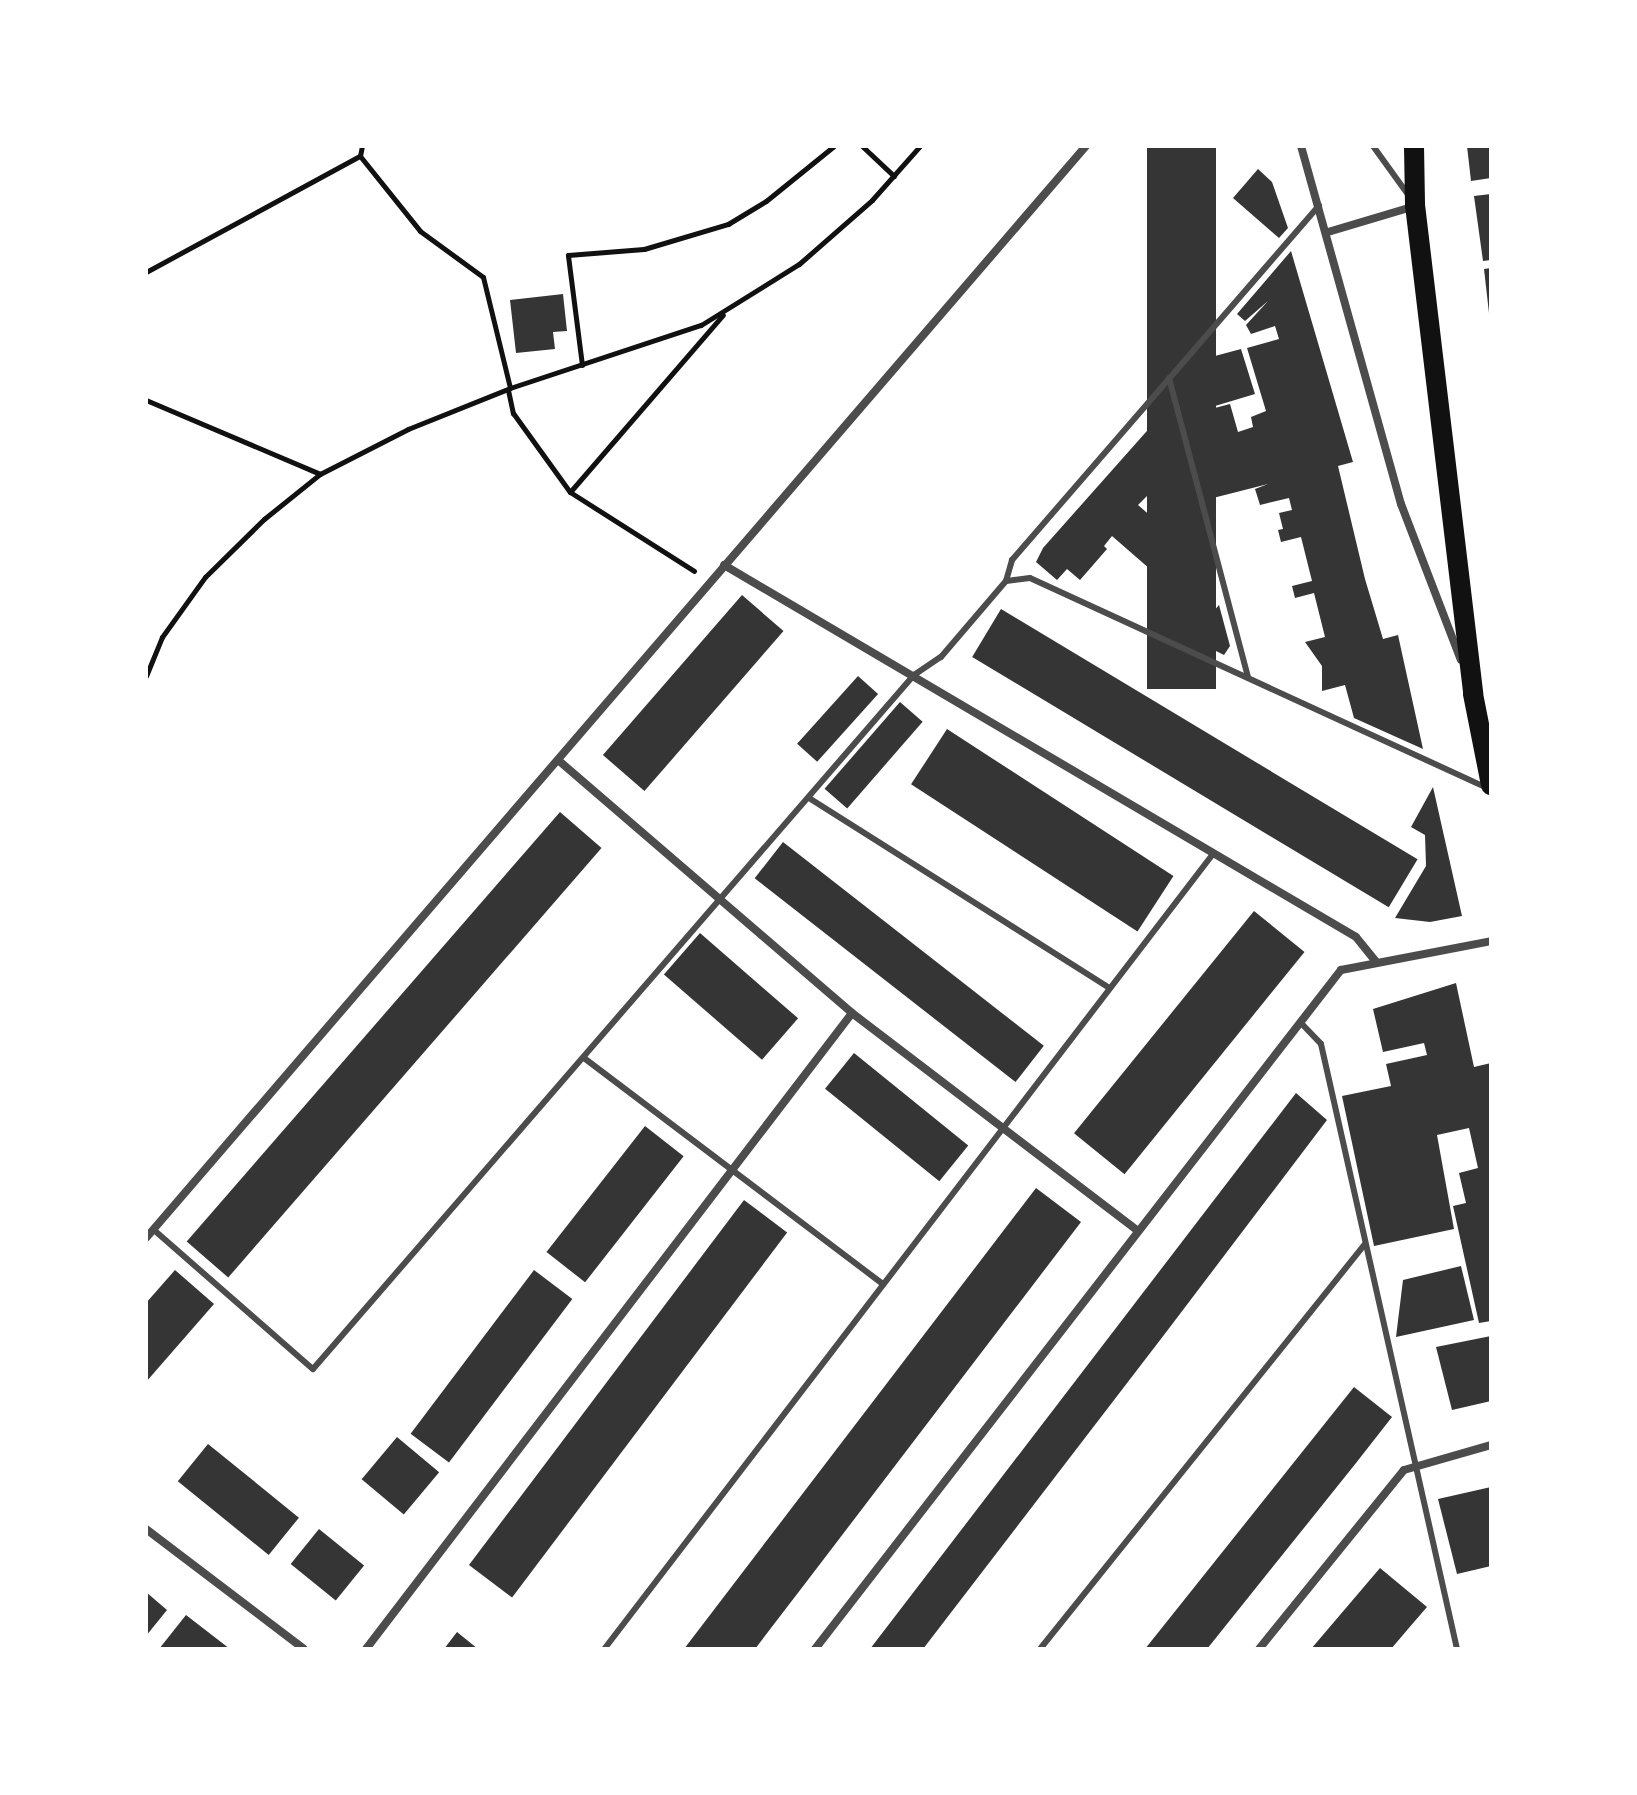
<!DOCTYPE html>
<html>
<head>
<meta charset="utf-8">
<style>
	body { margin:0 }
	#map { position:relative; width:1637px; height:1795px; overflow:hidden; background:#fff; font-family:Poppins,sans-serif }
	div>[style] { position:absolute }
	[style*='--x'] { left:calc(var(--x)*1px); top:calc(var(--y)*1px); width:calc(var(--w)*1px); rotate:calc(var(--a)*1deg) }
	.building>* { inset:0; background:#353535; transform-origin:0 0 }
	.path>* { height:5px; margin:-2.5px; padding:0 2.5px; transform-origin:2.5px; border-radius:2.5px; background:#111 }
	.service>* { height:6px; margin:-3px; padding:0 3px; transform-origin:3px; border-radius:3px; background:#4c4c4c }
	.minor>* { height:8px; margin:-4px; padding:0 4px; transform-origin:4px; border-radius:4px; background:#4c4c4c }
	.primary>* { height:20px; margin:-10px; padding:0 10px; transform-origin:10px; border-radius:10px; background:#111 }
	span { translate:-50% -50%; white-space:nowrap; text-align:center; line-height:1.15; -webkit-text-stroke:6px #fff; paint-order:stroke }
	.frame { position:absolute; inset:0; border:148px solid #fff; pointer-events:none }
</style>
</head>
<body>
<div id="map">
	<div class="building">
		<div style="left:1147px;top:146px;width:69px;height:543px"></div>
		<div style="clip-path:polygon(1467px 146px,1491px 146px,1491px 178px,1471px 181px)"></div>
		<div style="clip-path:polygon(1258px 169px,1272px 182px,1288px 228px,1279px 238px,1233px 198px)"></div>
		<div style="clip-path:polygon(1491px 194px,1491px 260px,1483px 261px,1474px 196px)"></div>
		<div style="clip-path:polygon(1291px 251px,1353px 462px,1338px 466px,1365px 579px,1383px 639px,1398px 635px,1423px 749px,1354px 718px,1345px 685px,1322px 691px,1322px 666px,1305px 642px,1325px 637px,1314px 593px,1295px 598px,1292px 586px,1312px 581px,1301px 537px,1281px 542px,1278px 530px,1283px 529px,1279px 513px,1292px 510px,1289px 498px,1260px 505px,1255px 489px,1268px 484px,1213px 498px,1202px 472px,1188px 415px,1230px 404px,1238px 432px,1253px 427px,1251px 417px,1266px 411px,1247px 348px,1279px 339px,1275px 326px,1251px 334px,1246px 325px,1268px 301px,1245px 321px,1237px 314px)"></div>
		<div style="clip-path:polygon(1491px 268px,1491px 313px,1489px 313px,1484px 269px)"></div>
		<div style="clip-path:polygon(563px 294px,567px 331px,553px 332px,555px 349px,516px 353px,510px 300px)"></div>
		<div style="clip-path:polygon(1241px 349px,1255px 394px,1215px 406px,1211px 391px,1196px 395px,1189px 373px,1200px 360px)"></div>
		<div style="clip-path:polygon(1154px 423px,1175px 442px,1166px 453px,1179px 464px,1138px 505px,1206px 564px,1202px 569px,1211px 576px,1189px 603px,1112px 536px,1104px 546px,1107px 549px,1080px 580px,1067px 569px,1057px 580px,1036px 562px,1043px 548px)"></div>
		<div style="left:742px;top:595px;width:55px;height:212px;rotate:41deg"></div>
		<div style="clip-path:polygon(1219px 605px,1230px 646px,1224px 655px,1190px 638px)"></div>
		<div style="left:1001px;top:609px;width:486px;height:56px;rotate:31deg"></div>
		<div style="left:858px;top:676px;width:27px;height:91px;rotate:42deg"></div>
		<div style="left:900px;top:702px;width:30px;height:115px;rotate:41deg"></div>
		<div style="left:947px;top:729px;width:270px;height:66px;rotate:33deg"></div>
		<div style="clip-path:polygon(1433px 787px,1462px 916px,1430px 922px,1395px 918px,1426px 866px,1425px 835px,1411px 827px)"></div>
		<div style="left:560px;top:812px;width:55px;height:569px;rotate:41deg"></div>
		<div style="left:783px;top:842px;width:331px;height:46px;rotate:38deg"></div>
		<div style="left:1254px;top:911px;width:65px;height:286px;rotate:39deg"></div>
		<div style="left:700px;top:933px;width:130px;height:55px;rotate:41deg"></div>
		<div style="clip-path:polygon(1456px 983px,1474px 1067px,1491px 1063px,1491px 1321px,1479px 1323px,1453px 1206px,1466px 1203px,1459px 1173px,1478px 1168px,1469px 1128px,1437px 1135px,1454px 1229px,1374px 1246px,1342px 1096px,1391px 1086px,1386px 1064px,1427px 1055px,1424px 1043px,1383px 1052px,1373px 1009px)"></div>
		<div style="left:854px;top:1053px;width:147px;height:46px;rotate:39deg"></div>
		<div style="clip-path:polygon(1296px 1093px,1327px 1120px,1167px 1331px,923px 1649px,870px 1649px)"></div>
		<div style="left:645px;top:1126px;width:49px;height:160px;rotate:38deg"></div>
		<div style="clip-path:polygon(1036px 1188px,1081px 1222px,817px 1568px,755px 1649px,684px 1649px)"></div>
		<div style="left:744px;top:1200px;width:54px;height:457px;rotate:37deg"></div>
		<div style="clip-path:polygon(1461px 1266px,1474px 1320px,1396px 1337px,1403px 1280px)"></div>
		<div style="clip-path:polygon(175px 1270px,214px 1304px,146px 1382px,146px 1303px)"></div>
		<div style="left:534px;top:1270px;width:48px;height:205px;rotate:37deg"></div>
		<div style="clip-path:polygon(1491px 1336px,1491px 1401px,1452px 1410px,1436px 1347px)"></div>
		<div style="clip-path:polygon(1354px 1387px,1392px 1417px,1356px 1463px,1207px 1649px,1145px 1649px)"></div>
		<div style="left:397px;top:1437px;width:55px;height:55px;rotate:40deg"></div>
		<div style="left:208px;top:1444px;width:117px;height:48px;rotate:39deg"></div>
		<div style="clip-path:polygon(1491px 1487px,1491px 1566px,1457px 1574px,1438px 1499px)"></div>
		<div style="left:319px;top:1529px;width:58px;height:45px;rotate:39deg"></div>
		<div style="clip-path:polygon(1380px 1568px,1427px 1607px,1408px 1629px,1391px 1649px,1311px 1649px)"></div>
		<div style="clip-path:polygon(146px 1592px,167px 1610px,146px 1636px)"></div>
		<div style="clip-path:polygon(186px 1615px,230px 1649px,159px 1649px)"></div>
		<div style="clip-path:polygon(457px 1632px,478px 1649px,444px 1649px)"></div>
	</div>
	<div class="path">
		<div style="--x:862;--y:146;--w:44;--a:43.2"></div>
		<div style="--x:360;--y:156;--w:96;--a:51.3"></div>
		<div style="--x:420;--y:231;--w:78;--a:36.1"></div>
		<div style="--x:483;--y:277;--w:114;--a:76.3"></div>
		<div style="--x:146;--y:272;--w:243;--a:-28.5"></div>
		<div style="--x:360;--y:156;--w:10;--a:-79"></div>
		<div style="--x:582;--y:365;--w:111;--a:-97.3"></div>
		<div style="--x:568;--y:255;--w:76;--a:-4.5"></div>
		<div style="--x:644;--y:249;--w:88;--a:-16.6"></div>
		<div style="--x:728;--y:224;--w:44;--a:-31.2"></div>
		<div style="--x:766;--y:201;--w:87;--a:-39"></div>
		<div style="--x:508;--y:390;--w:24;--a:78"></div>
		<div style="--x:513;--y:413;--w:97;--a:54.2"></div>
		<div style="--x:570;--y:492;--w:234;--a:-49.2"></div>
		<div style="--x:146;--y:400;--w:189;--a:23"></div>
		<div style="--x:570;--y:492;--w:147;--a:32.5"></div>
		<div style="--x:146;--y:676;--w:42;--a:-67.7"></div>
		<div style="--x:162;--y:637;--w:74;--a:-54.4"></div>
		<div style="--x:205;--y:577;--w:83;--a:-44.5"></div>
		<div style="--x:264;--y:519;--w:72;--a:-38.8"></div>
		<div style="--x:320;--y:474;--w:99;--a:-27.1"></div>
		<div style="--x:408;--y:429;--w:110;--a:-21.9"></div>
		<div style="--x:510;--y:388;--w:201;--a:-18.3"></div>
		<div style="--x:701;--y:325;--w:115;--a:-31.9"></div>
		<div style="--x:799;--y:264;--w:97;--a:-41.2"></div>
		<div style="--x:872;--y:200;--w:72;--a:-48.4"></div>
	</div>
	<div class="service">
		<div style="--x:1373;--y:146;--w:62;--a:54.2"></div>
		<div style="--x:1169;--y:378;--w:310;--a:75.2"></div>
		<div style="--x:1006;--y:581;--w:24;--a:-7"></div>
		<div style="--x:1030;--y:578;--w:501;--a:24.67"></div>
		<div style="--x:809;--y:798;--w:355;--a:32.3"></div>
		<div style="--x:1300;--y:1022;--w:30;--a:46"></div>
		<div style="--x:1321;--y:1044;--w:620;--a:77.33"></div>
		<div style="--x:584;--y:1058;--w:373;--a:37.1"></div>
		<div style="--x:154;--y:1230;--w:211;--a:41.2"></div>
		<div style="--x:313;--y:1369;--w:918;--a:-49.11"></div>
		<div style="--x:914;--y:675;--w:32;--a:-34"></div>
		<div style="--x:941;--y:657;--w:100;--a:-49.5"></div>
		<div style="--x:1006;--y:581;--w:22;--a:-74"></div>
		<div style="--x:1012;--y:560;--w:469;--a:-49.1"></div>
		<div style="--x:605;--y:1648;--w:1000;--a:-52.56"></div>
		<div style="--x:1040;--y:1649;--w:519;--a:-51.25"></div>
	</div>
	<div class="minor">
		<div style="--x:1301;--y:146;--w:372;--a:74.4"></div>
		<div style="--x:1401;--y:504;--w:167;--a:69"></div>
		<div style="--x:1328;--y:232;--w:91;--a:-16.6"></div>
		<div style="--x:724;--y:565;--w:733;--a:30.48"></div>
		<div style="--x:1356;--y:937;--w:32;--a:51"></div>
		<div style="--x:558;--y:760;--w:388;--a:40.7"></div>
		<div style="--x:852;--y:1013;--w:357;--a:37.3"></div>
		<div style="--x:146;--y:1238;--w:1441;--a:-49.28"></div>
		<div style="--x:146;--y:1529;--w:198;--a:37.2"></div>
		<div style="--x:366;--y:1649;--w:800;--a:-52.61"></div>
		<div style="--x:815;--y:1649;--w:859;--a:-52.24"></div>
		<div style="--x:1341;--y:970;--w:153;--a:-10.9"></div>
		<div style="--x:1259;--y:1649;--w:230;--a:-51"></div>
		<div style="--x:1404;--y:1470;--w:91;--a:-16"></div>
	</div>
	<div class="primary">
		<div style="--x:1414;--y:146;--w:59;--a:89"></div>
		<div style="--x:1415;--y:205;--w:492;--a:83.2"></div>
		<div style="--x:1473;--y:694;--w:93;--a:78.8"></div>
	</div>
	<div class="frame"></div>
</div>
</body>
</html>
